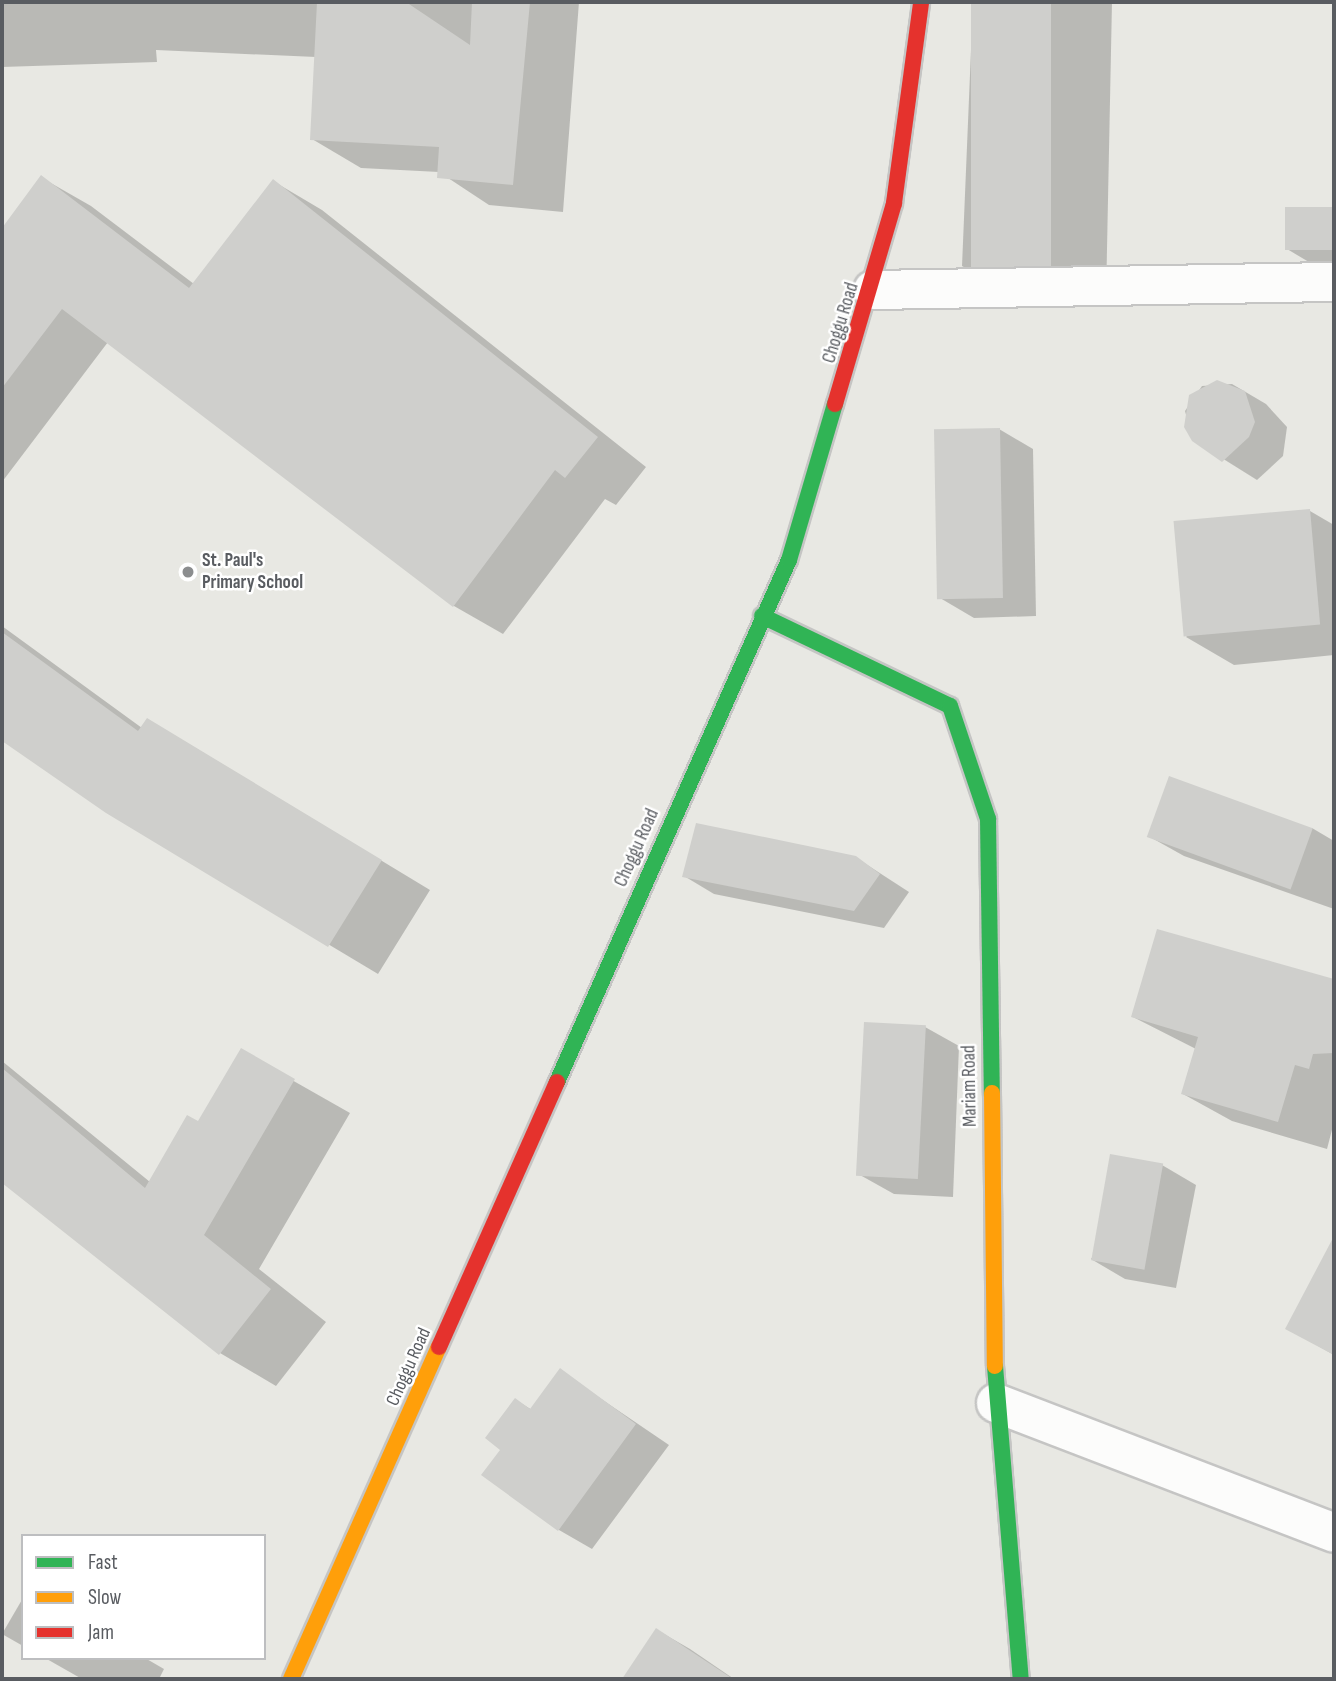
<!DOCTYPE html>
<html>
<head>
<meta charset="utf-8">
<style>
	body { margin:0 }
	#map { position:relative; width:1336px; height:1681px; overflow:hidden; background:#e8e8e3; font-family:"Sofia Sans Condensed",sans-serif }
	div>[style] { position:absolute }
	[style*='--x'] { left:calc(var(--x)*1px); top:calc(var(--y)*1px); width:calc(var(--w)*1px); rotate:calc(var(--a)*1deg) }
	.shadow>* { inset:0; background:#0003 }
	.building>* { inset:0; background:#cfcfcc; transform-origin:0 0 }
	.roads { filter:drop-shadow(2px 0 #c5c5c4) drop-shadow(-2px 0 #c5c5c4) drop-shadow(0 2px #c5c5c4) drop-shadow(0 -2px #c5c5c4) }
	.street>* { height:38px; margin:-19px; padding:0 19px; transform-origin:19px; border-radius:19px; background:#fcfcfb }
	.fast>* { height:16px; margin:-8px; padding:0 8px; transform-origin:8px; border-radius:8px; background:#30b455 }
	.slow>* { height:16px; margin:-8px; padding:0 8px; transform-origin:8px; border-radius:8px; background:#ff9f0a }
	.jam>* { height:16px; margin:-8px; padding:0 8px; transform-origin:8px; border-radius:8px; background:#e5322d }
	.dots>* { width:19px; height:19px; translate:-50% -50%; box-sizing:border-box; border:4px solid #fff; border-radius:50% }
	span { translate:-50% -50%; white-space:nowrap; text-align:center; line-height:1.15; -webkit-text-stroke:5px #fff; paint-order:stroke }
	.street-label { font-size:19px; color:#595c61 }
	.poi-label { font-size:19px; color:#595c61; font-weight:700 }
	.left { translate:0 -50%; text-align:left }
	.frame { position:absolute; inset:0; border:4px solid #595c61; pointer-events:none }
	.legend { position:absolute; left:21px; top:1534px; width:245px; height:126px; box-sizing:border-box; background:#fff; border:2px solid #bdbec0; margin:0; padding:9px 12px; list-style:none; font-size:21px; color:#595c61 }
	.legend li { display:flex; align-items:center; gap:14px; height:35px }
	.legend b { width:35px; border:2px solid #bdbec0 }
</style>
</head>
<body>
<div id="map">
	<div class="shadow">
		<div style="clip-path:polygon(2px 2px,579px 2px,563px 212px,489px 205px,439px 172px,361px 168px,312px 139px,316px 57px,156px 50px,157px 62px,2px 67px)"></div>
		<div style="clip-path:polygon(973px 2px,1112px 2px,1106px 299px,1022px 300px,962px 266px)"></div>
		<div style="clip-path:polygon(42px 178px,91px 206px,194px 284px,273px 181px,322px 210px,646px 467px,616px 505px,605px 499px,503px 634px,454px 606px,108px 342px,2px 482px,2px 230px)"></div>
		<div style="clip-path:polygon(1334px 208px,1334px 271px,1324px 271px,1287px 249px,1287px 209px)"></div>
		<div style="clip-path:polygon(1232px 384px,1266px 404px,1287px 427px,1283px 456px,1257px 480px,1193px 440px,1185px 411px,1202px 386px)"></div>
		<div style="clip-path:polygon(999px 429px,1033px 449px,1036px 616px,974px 618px,940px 598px)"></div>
		<div style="clip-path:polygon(1310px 511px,1334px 525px,1334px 655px,1234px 665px,1186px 637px)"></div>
		<div style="clip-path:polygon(2px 626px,142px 728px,197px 749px,430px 890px,378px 974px,107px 812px,2px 739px)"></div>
		<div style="clip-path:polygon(1312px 828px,1334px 841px,1334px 909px,1184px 856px,1150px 837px)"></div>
		<div style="clip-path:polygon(855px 857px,909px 892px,884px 928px,714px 894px,684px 876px)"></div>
		<div style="clip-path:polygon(1158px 931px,1334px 981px,1334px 1122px,1327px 1149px,1232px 1121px,1183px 1094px,1196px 1049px,1133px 1017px)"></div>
		<div style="clip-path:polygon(925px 1027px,959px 1046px,953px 1197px,894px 1194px,860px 1175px)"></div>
		<div style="clip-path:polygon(241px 1051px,350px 1113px,259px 1269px,326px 1322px,276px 1386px,220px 1353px,2px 1181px,2px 1061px,150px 1182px,198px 1123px)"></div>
		<div style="clip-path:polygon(1162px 1165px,1196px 1185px,1176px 1288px,1125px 1279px,1091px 1259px)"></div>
		<div style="clip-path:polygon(1334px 1240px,1334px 1355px,1287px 1328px)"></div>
		<div style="clip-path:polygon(560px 1371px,669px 1445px,592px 1549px,559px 1530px,503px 1449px,516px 1400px,532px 1410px)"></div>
		<div style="clip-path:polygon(23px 1598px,23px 1646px,2px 1634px)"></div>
		<div style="clip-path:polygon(657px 1630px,690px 1649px,734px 1679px,624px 1679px)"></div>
		<div style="clip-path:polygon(45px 1658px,145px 1658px,164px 1669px,159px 1679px,82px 1679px)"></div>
	</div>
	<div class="building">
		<div style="clip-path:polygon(317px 2px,406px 2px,470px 45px,472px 2px,530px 2px,513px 185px,437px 178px,439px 147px,310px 140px)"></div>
		<div style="left:971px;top:2px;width:80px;height:265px"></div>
		<div style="clip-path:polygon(41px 175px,189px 288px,273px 179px,598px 437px,565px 478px,555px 470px,453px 607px,62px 309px,2px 388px,2px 228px)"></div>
		<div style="left:1285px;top:207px;width:49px;height:43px"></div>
		<div style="clip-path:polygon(1217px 380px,1245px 391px,1255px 422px,1249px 437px,1222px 462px,1192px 441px,1184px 427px,1189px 395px)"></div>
		<div style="left:1000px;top:428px;width:170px;height:66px;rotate:89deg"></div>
		<div style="left:1310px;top:509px;width:116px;height:137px;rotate:85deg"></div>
		<div style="clip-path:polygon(2px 632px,138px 731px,147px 718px,382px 860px,328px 947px,106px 813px,2px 741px)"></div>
		<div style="left:1169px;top:776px;width:153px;height:65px;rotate:20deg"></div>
		<div style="clip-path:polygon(696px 823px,856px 856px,880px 874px,854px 911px,682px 877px)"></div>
		<div style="clip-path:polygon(1157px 929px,1334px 979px,1334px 1053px,1313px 1054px,1309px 1069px,1295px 1065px,1278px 1122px,1181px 1094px,1198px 1037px,1131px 1017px)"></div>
		<div style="left:864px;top:1022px;width:62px;height:154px;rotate:3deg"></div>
		<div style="clip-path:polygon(241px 1048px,295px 1079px,204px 1235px,271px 1289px,219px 1355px,2px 1183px,2px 1068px,145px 1188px,187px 1115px,198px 1121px)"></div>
		<div style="left:1110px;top:1154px;width:54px;height:108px;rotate:10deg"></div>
		<div style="clip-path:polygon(1334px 1236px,1334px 1355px,1285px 1329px)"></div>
		<div style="clip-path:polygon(560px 1368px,636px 1424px,558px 1531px,481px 1475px,500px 1450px,485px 1438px,515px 1398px,530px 1409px)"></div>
		<div style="clip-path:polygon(656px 1628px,733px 1679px,622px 1679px)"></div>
	</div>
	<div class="roads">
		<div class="street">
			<div style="--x:873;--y:290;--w:461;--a:-1"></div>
			<div style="--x:996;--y:1403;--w:362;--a:21"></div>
		</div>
		<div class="fast">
			<div style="--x:762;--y:616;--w:208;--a:25.6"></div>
			<div style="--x:950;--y:706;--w:119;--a:71.4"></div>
			<div style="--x:988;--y:819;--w:274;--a:89.2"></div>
			<div style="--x:557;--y:1082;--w:571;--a:-66.04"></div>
			<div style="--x:789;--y:560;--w:163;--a:-73.6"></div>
			<div style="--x:995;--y:1366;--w:314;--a:85.3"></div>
		</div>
		<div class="slow">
			<div style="--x:992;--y:1093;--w:273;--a:89.4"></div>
			<div style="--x:291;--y:1679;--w:363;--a:-66"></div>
		</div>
		<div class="jam">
			<div style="--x:835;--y:404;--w:209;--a:-73.6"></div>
			<div style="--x:894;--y:203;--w:203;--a:-82.3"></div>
			<div style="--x:439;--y:1347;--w:290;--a:-66"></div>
		</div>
	</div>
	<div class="dots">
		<div style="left:188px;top:572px;background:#8b8d8e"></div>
	</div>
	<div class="street-label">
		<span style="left:841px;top:323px;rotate:-73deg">Choggu Road</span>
		<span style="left:637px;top:848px;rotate:-66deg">Choggu Road</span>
		<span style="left:970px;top:1086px;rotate:-91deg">Mariam Road</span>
		<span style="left:409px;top:1367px;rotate:-66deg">Choggu Road</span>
	</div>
	<div class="poi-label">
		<span class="left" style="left:202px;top:572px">St. Paul's<br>Primary School</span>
	</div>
	<div class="frame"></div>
	<ul class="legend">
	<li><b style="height:9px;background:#30b455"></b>Fast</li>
	<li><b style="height:9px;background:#ff9f0a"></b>Slow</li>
	<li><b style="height:9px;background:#e5322d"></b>Jam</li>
	</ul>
</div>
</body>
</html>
